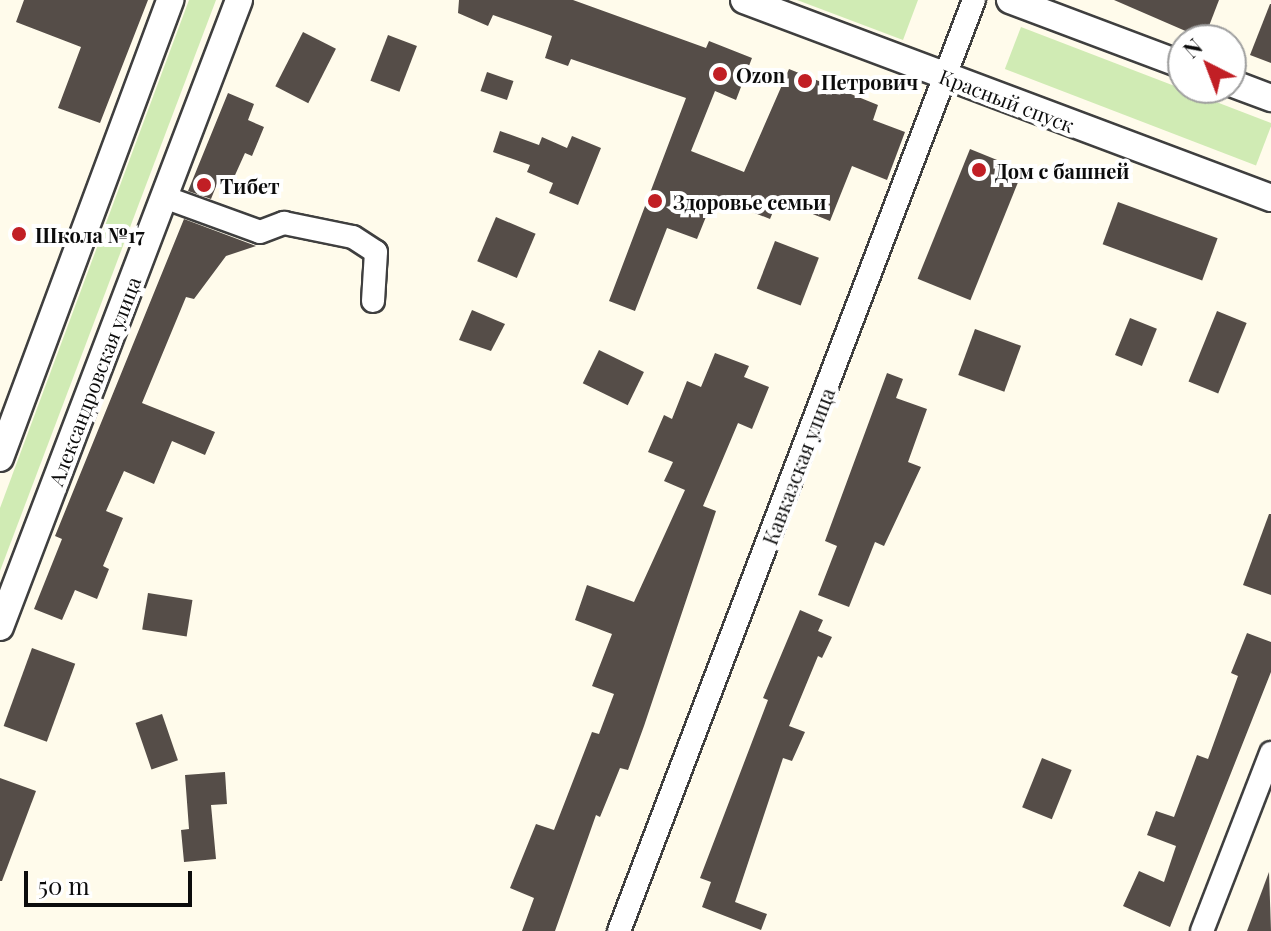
<!DOCTYPE html>
<html>
<head>
<meta charset="utf-8">
<style>
	body { margin:0 }
	#map { position:relative; width:1271px; height:931px; overflow:hidden; background:#fffbeb; font-family:"Playfair Display",serif }
	div>[style] { position:absolute }
	[style*='--x'] { left:calc(var(--x)*1px); top:calc(var(--y)*1px); width:calc(var(--w)*1px); rotate:calc(var(--a)*1deg) }
	.green>* { inset:0; background:#d0ebb4; transform-origin:0 0 }
	.building>* { inset:0; background:#554d48; transform-origin:0 0 }
	.roads { filter:drop-shadow(2px 0 #3f3f3f) drop-shadow(-2px 0 #3f3f3f) drop-shadow(0 2px #3f3f3f) drop-shadow(0 -2px #3f3f3f) }
	.minor>* { height:22px; margin:-11px; padding:0 11px; transform-origin:11px; border-radius:11px; background:#fff }
	.tertiary>* { height:26px; margin:-13px; padding:0 13px; transform-origin:13px; border-radius:13px; background:#fff }
	.dots>* { width:22px; height:22px; translate:-50% -50%; box-sizing:border-box; border:4px solid #fff; border-radius:50% }
	span { translate:-50% -50%; white-space:nowrap; text-align:center; line-height:1.15; -webkit-text-stroke:8px #fff; paint-order:stroke }
	.poi-label { font-size:20px; color:#0c0c0c; font-weight:700 }
	.left { translate:0 -50%; text-align:left }
	.street-label { font-size:20px; color:#0c0c0c }
	.north { position:absolute; left:1167px; top:24px; width:80px; height:80px; box-sizing:border-box; background:#fff; border:2px solid #9e9e9e; border-radius:50%; rotate:318deg; font-size:22px; font-weight:700; line-height:32px; text-align:center; color:#0c0c0c }
	.north::after { content:''; display:block; margin:auto; width:28px; height:36px; background:#c11f25; clip-path:polygon(50% 0,100% 100%,50% 72%,0 100%) }
	.scale { position:absolute; left:24px; top:871px; width:168px; height:36px; box-sizing:border-box; border:4px solid #0c0c0c; border-top:0; padding-left:10px; font-size:24px; line-height:28px; white-space:nowrap; color:#0c0c0c; -webkit-text-stroke:6px #fff; paint-order:stroke }
</style>
</head>
<body>
<div id="map">
	<div class="green">
		<div style="clip-path:polygon(189px 0,216px 0,0 571px,0 508px)"></div>
		<div style="clip-path:polygon(797px 0,918px 0,903px 40px)"></div>
		<div style="left:1021px;top:27px;width:269px;height:45px;rotate:21deg"></div>
	</div>
	<div class="building">
		<div style="clip-path:polygon(24px 0,148px 0,100px 123px,58px 108px,81px 47px,16px 22px)"></div>
		<div style="clip-path:polygon(459px 0,573px 0,706px 48px,709px 41px,752px 58px,736px 100px,715px 91px,691px 151px,744px 172px,789px 69px,878px 105px,873px 120px,905px 132px,887px 180px,852px 166px,830px 221px,778px 200px,770px 219px,714px 197px,697px 239px,667px 228px,635px 311px,609px 301px,686px 98px,571px 59px,568px 66px,545px 58px,552px 36px,493px 15px,488px 26px,458px 13px)"></div>
		<div style="clip-path:polygon(1114px 0,1219px 0,1204px 39px)"></div>
		<div style="clip-path:polygon(1270px 4px,1271px 4px,1271px 63px,1250px 55px)"></div>
		<div style="left:303px;top:32px;width:37px;height:61px;rotate:27deg"></div>
		<div style="left:388px;top:35px;width:31px;height:49px;rotate:21deg"></div>
		<div style="left:487px;top:72px;width:28px;height:20px;rotate:19deg"></div>
		<div style="clip-path:polygon(228px 93px,254px 104px,248px 120px,264px 127px,252px 156px,245px 153px,231px 184px,219px 179px,211px 199px,188px 191px)"></div>
		<div style="clip-path:polygon(500px 131px,539px 145px,542px 137px,567px 148px,572px 136px,601px 148px,578px 205px,549px 193px,553px 183px,527px 172px,530px 165px,493px 152px)"></div>
		<div style="left:970px;top:149px;width:57px;height:140px;rotate:22deg"></div>
		<div style="left:1118px;top:202px;width:106px;height:45px;rotate:20deg"></div>
		<div style="left:496px;top:217px;width:43px;height:48px;rotate:23deg"></div>
		<div style="clip-path:polygon(184px 219px,256px 246px,226px 256px,194px 299px,186px 297px,142px 403px,215px 432px,205px 455px,172px 441px,154px 484px,124px 471px,106px 511px,123px 518px,103px 566px,109px 569px,97px 599px,75px 590px,62px 620px,34px 609px,62px 539px,55px 536px)"></div>
		<div style="left:775px;top:241px;width:47px;height:51px;rotate:21deg"></div>
		<div style="clip-path:polygon(472px 310px,505px 324px,491px 351px,459px 340px)"></div>
		<div style="left:1217px;top:311px;width:32px;height:76px;rotate:22deg"></div>
		<div style="left:1130px;top:318px;width:29px;height:40px;rotate:22deg"></div>
		<div style="left:975px;top:329px;width:49px;height:49px;rotate:20deg"></div>
		<div style="left:599px;top:350px;width:50px;height:37px;rotate:26deg"></div>
		<div style="clip-path:polygon(715px 353px,749px 366px,744px 377px,769px 387px,752px 429px,738px 423px,703px 506px,716px 511px,644px 726px,628px 770px,620px 768px,600px 817px,596px 815px,555px 931px,522px 931px,534px 898px,510px 888px,536px 824px,554px 830px,592px 732px,599px 734px,614px 694px,592px 686px,612px 634px,575px 620px,587px 585px,634px 602px,685px 490px,664px 481px,673px 462px,648px 452px,664px 415px,672px 419px,687px 381px,701px 387px)"></div>
		<div style="clip-path:polygon(887px 373px,903px 379px,896px 398px,927px 409px,908px 462px,921px 467px,884px 546px,875px 542px,849px 607px,818px 595px,837px 546px,825px 541px)"></div>
		<div style="clip-path:polygon(1269px 514px,1271px 514px,1271px 595px,1243px 585px)"></div>
		<div style="left:148px;top:593px;width:45px;height:37px;rotate:9deg"></div>
		<div style="clip-path:polygon(800px 610px,823px 620px,818px 631px,832px 637px,822px 658px,818px 656px,789px 726px,805px 732px,792px 761px,783px 758px,735px 902px,767px 914px,761px 930px,702px 907px,711px 882px,700px 878px,768px 700px,763px 698px)"></div>
		<div style="clip-path:polygon(1247px 633px,1271px 642px,1271px 672px,1170px 927px,1123px 906px,1139px 871px,1164px 882px,1176px 846px,1147px 835px,1156px 811px,1174px 817px,1197px 755px,1208px 759px,1238px 676px,1231px 673px)"></div>
		<div style="left:32px;top:648px;width:46px;height:83px;rotate:20deg"></div>
		<div style="left:162px;top:714px;width:49px;height:28px;rotate:71deg"></div>
		<div style="left:1042px;top:758px;width:32px;height:53px;rotate:22deg"></div>
		<div style="clip-path:polygon(225px 772px,227px 804px,211px 805px,216px 859px,184px 862px,181px 830px,189px 829px,185px 775px)"></div>
		<div style="clip-path:polygon(0 778px,36px 791px,2px 881px,0 881px)"></div>
		<div style="clip-path:polygon(1269px 872px,1271px 931px,1247px 931px)"></div>
	</div>
	<div class="roads">
		<div class="minor">
			<div style="--x:164;--y:197;--w:102;--a:20"></div>
			<div style="--x:260;--y:232;--w:26;--a:-21"></div>
			<div style="--x:284;--y:223;--w:70;--a:11.5"></div>
			<div style="--x:353;--y:237;--w:27;--a:33"></div>
			<div style="--x:376;--y:252;--w:49;--a:93.5"></div>
			<div style="--x:619;--y:931;--w:996;--a:-69.13"></div>
			<div style="--x:1202;--y:931;--w:191;--a:-68.8"></div>
		</div>
		<div class="tertiary">
			<div style="--x:744;--y:0;--w:563;--a:20.59"></div>
			<div style="--x:1010;--y:0;--w:185;--a:20.6"></div>
			<div style="--x:1231;--y:83;--w:43;--a:20.6"></div>
			<div style="--x:0;--y:458;--w:489;--a:-69.6"></div>
			<div style="--x:0;--y:627;--w:671;--a:-69.13"></div>
		</div>
	</div>
	<div class="dots">
		<div style="left:720px;top:74px;background:#c11f25"></div>
		<div style="left:805px;top:81px;background:#c11f25"></div>
		<div style="left:979px;top:170px;background:#c11f25"></div>
		<div style="left:204px;top:185px;background:#c11f25"></div>
		<div style="left:655px;top:201px;background:#c11f25"></div>
		<div style="left:19px;top:234px;background:#c11f25"></div>
	</div>
	<div class="poi-label">
		<span class="left" style="left:736px;top:74px">Ozon</span>
		<span class="left" style="left:821px;top:81px">Петрович</span>
		<span class="left" style="left:995px;top:170px">Дом с башней</span>
		<span class="left" style="left:220px;top:185px">Тибет</span>
		<span class="left" style="left:673px;top:201px">Здоровье семьи</span>
		<span class="left" style="left:35px;top:234px">Школа №17</span>
	</div>
	<div class="street-label">
		<span style="left:1007px;top:100px;rotate:21deg">Красный спуск</span>
		<span style="left:94px;top:381px;rotate:-69deg">Александровская улица</span>
		<span style="left:798px;top:466px;rotate:-69deg">Кавказская улица</span>
	</div>
	<div class="north">N</div>
	<div class="scale">50 m</div>
</div>
</body>
</html>
